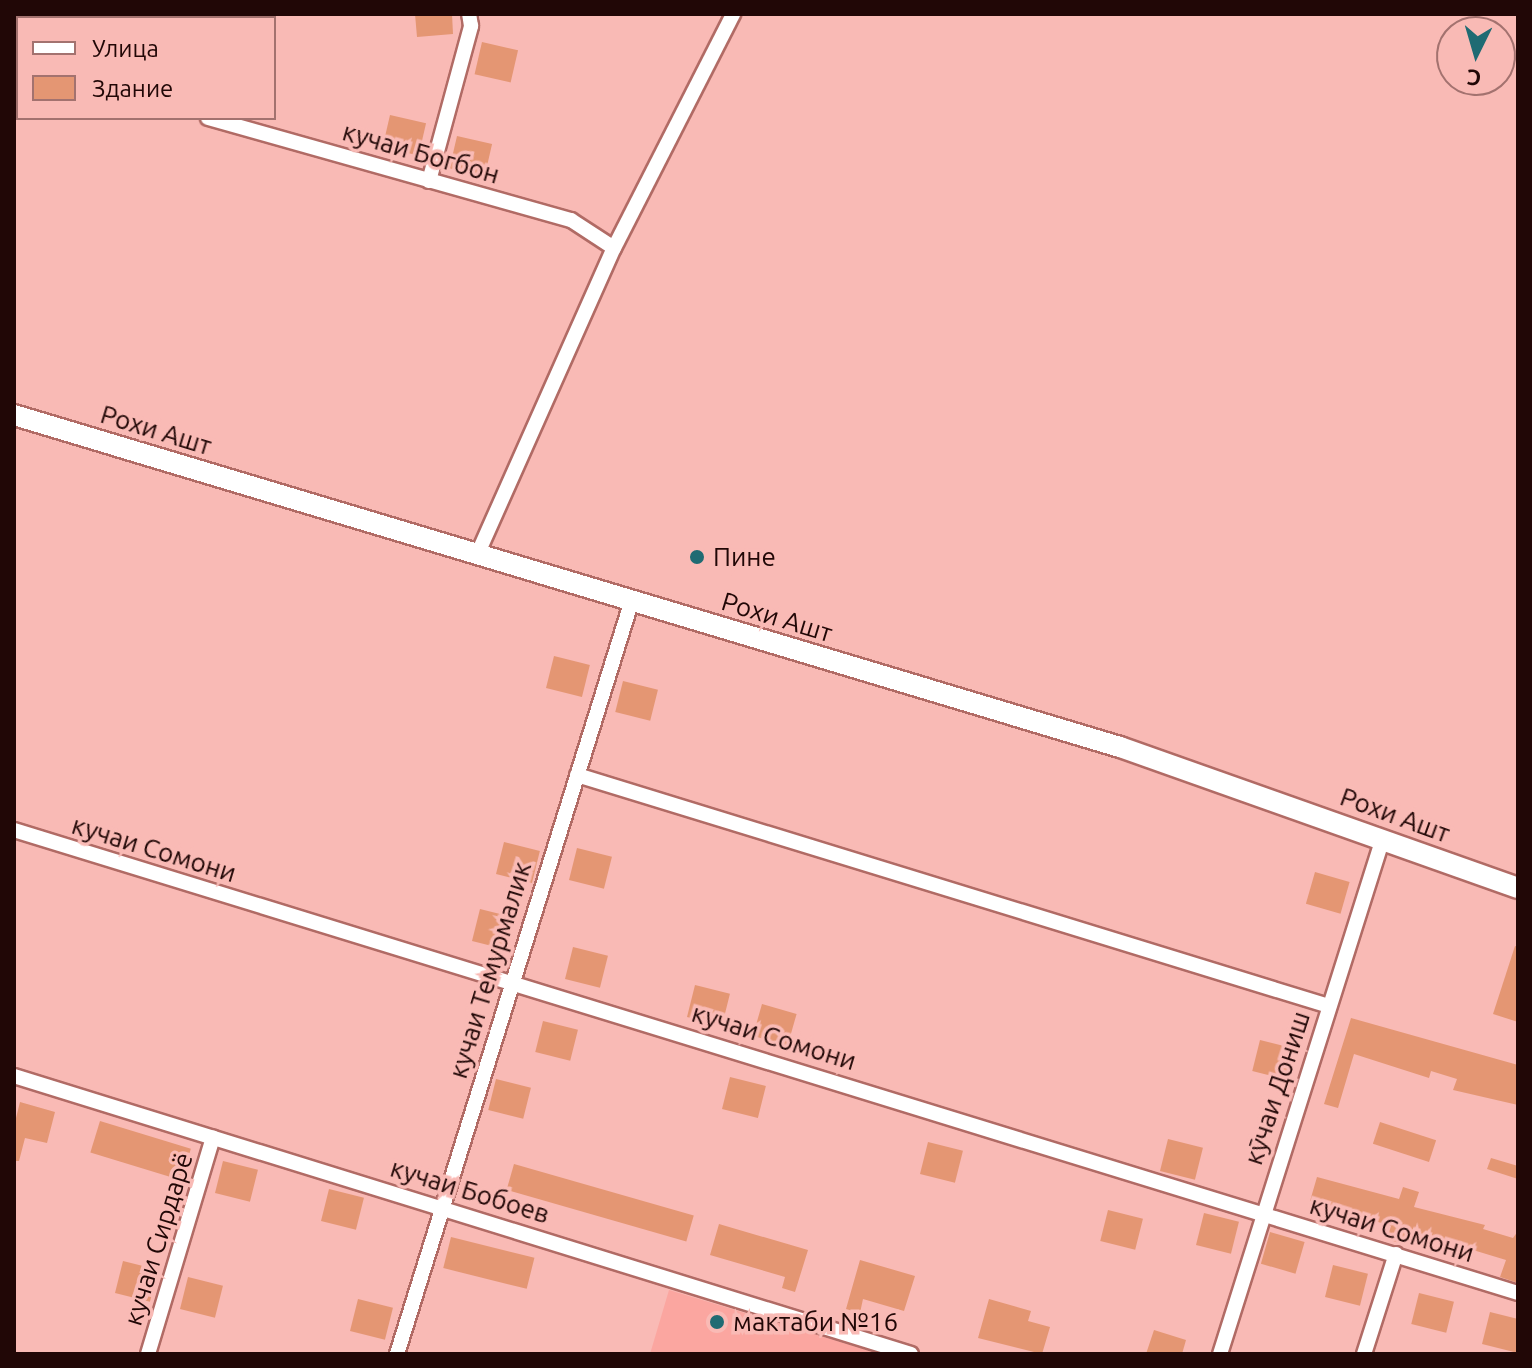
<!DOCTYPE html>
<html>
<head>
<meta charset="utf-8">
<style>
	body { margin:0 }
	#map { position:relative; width:1532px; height:1368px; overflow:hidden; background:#f9bab5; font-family:Ubuntu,sans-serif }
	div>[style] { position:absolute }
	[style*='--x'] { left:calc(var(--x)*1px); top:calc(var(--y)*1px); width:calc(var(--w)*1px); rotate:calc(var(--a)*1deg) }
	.built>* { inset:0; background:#fba6a0 }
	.building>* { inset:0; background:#e49673; transform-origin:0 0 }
	.roads { filter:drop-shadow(2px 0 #b16b65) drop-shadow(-2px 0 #b16b65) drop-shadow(0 2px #b16b65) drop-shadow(0 -2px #b16b65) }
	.street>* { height:14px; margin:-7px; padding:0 7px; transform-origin:7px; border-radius:7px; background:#fff }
	.secondary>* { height:20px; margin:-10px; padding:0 10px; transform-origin:10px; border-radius:10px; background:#fff }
	.dots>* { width:22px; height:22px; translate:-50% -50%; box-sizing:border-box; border:4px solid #f9bab5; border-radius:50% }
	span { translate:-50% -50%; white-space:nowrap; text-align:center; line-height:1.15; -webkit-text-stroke:7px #f9bab5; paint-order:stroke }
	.street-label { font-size:26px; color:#210706 }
	.poi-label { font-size:26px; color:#210706 }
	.left { translate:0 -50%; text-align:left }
	.frame { position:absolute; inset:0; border:16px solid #210706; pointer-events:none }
	.legend { position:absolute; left:16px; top:16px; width:260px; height:104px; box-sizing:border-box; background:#f9bab5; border:2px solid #a3726f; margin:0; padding:10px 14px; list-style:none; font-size:24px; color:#210706 }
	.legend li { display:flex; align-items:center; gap:16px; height:40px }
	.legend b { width:40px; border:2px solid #a3726f }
	.north { position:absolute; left:1436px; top:16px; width:80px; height:80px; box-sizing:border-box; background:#f9bab5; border:2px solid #a3726f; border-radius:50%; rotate:185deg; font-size:22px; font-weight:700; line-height:32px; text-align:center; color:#210706 }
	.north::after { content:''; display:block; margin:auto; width:28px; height:36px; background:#206b73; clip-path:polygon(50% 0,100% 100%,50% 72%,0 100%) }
</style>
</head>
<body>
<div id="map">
	<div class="built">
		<div style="clip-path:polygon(669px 1290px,880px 1354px,650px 1354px)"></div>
	</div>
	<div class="building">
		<div style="clip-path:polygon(415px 14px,452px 14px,453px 34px,417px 37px)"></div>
		<div style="left:482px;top:42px;width:37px;height:33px;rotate:13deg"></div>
		<div style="left:390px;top:115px;width:37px;height:33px;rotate:13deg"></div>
		<div style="left:457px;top:136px;width:36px;height:33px;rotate:13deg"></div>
		<div style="left:554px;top:656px;width:37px;height:33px;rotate:14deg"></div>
		<div style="left:623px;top:681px;width:36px;height:32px;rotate:14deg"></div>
		<div style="left:504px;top:842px;width:37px;height:33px;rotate:14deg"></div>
		<div style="left:577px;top:848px;width:36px;height:33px;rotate:14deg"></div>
		<div style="left:1315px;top:872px;width:36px;height:33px;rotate:16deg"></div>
		<div style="left:480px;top:909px;width:36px;height:33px;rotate:14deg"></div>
		<div style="clip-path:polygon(1515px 946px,1518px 947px,1518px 1022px,1493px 1014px)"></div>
		<div style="left:573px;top:947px;width:36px;height:33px;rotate:14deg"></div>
		<div style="left:695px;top:985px;width:36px;height:33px;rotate:14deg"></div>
		<div style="left:762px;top:1004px;width:36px;height:33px;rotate:16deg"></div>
		<div style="clip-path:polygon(1351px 1018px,1518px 1065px,1518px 1105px,1453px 1090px,1457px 1079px,1431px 1071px,1429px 1078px,1354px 1054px,1338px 1108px,1324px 1104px)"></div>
		<div style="left:543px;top:1021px;width:36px;height:32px;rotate:14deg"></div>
		<div style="left:1260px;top:1040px;width:36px;height:32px;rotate:14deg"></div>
		<div style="left:730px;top:1077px;width:37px;height:33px;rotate:14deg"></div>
		<div style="left:496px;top:1079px;width:36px;height:32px;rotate:14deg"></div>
		<div style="clip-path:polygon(20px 1102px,55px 1112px,47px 1143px,25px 1138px,19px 1161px,14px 1161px,14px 1126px)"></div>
		<div style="left:100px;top:1121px;width:95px;height:33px;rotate:17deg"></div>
		<div style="left:1380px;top:1122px;width:59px;height:23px;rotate:18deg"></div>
		<div style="left:1168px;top:1139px;width:36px;height:33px;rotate:14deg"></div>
		<div style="left:928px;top:1142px;width:36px;height:33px;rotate:14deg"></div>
		<div style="clip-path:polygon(1491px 1158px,1518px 1166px,1518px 1179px,1487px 1169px)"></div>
		<div style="left:223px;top:1161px;width:36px;height:33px;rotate:14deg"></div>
		<div style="left:514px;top:1164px;width:187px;height:27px;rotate:16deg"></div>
		<div style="clip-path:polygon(1317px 1177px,1399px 1199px,1403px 1187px,1419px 1192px,1414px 1207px,1485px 1225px,1483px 1229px,1513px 1238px,1518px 1231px,1518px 1283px,1500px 1277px,1506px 1260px,1407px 1230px,1402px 1244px,1387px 1239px,1391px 1226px,1310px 1201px)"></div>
		<div style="left:329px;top:1189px;width:36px;height:33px;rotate:14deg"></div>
		<div style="left:1108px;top:1210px;width:36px;height:32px;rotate:14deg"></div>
		<div style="left:1204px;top:1213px;width:36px;height:33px;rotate:14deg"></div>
		<div style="clip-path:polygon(719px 1224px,808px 1250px,795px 1292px,782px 1288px,785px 1277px,710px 1255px)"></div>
		<div style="left:1270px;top:1232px;width:36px;height:33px;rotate:16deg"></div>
		<div style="left:451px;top:1237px;width:86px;height:32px;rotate:14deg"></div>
		<div style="clip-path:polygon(860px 1260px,915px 1276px,904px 1311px,863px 1299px,860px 1313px,846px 1309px)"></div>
		<div style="left:123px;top:1261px;width:36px;height:33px;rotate:14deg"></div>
		<div style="left:1333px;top:1265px;width:36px;height:33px;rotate:14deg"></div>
		<div style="left:188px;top:1277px;width:36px;height:33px;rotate:14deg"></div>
		<div style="left:1419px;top:1293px;width:36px;height:32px;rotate:14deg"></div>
		<div style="left:358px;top:1299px;width:36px;height:33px;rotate:14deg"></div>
		<div style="clip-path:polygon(989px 1299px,1031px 1311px,1028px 1321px,1050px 1327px,1042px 1354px,978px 1338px)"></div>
		<div style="clip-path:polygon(1490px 1312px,1518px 1319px,1518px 1353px,1482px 1344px)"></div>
		<div style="clip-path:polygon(1154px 1330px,1186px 1340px,1182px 1354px,1146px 1354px)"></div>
	</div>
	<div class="roads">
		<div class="street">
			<div style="--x:234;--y:18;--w:4;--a:-76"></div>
			<div style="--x:14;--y:63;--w:4;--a:14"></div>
			<div style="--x:208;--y:118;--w:377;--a:15.7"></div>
			<div style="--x:571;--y:220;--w:51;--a:33.1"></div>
			<div style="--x:429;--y:181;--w:161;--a:-74.8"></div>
			<div style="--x:471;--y:26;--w:12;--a:-99"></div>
			<div style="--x:478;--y:553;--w:334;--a:-66"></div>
			<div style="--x:614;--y:248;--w:263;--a:-63"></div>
			<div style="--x:577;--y:775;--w:787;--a:17.08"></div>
			<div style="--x:14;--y:830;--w:1574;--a:17.11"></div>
			<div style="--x:14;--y:1076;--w:939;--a:17.22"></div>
			<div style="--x:148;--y:1354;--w:226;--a:-73.3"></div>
			<div style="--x:397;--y:1354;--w:790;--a:-72.69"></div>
			<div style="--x:1220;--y:1354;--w:541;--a:-72.47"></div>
			<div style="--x:1364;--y:1354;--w:105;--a:-72.3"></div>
		</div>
		<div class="secondary">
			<div style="--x:14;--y:415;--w:1155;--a:16.71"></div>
			<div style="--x:1120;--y:747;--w:422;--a:19.5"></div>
		</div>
	</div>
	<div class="dots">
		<div style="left:697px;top:557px;background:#206b73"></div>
		<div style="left:717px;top:1322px;background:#206b73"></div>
	</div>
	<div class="street-label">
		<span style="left:421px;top:153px;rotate:16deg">кучаи Богбон</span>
		<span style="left:156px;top:430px;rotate:17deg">Рохи Ашт</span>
		<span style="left:777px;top:617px;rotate:17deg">Рохи Ашт</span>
		<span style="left:1395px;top:815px;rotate:20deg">Рохи Ашт</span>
		<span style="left:154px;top:849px;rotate:17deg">кучаи Сомони</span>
		<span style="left:490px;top:970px;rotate:-73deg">кучаи Темурмалик</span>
		<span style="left:774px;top:1037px;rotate:17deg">кучаи Сомони</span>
		<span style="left:1277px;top:1088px;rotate:-72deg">кӯчаи Дониш</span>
		<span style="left:470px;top:1191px;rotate:17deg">кучаи Бобоев</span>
		<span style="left:1392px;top:1229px;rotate:17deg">кучаи Сомони</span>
		<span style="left:158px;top:1239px;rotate:-73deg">кучаи Сирдарё</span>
	</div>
	<div class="poi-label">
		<span class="left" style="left:713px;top:557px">Пине</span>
		<span class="left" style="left:733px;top:1322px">мактаби №16</span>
	</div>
	<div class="frame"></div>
	<ul class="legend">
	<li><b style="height:10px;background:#fff"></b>Улица</li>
	<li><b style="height:22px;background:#e49673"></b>Здание</li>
	</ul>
	<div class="north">С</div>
</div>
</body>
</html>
